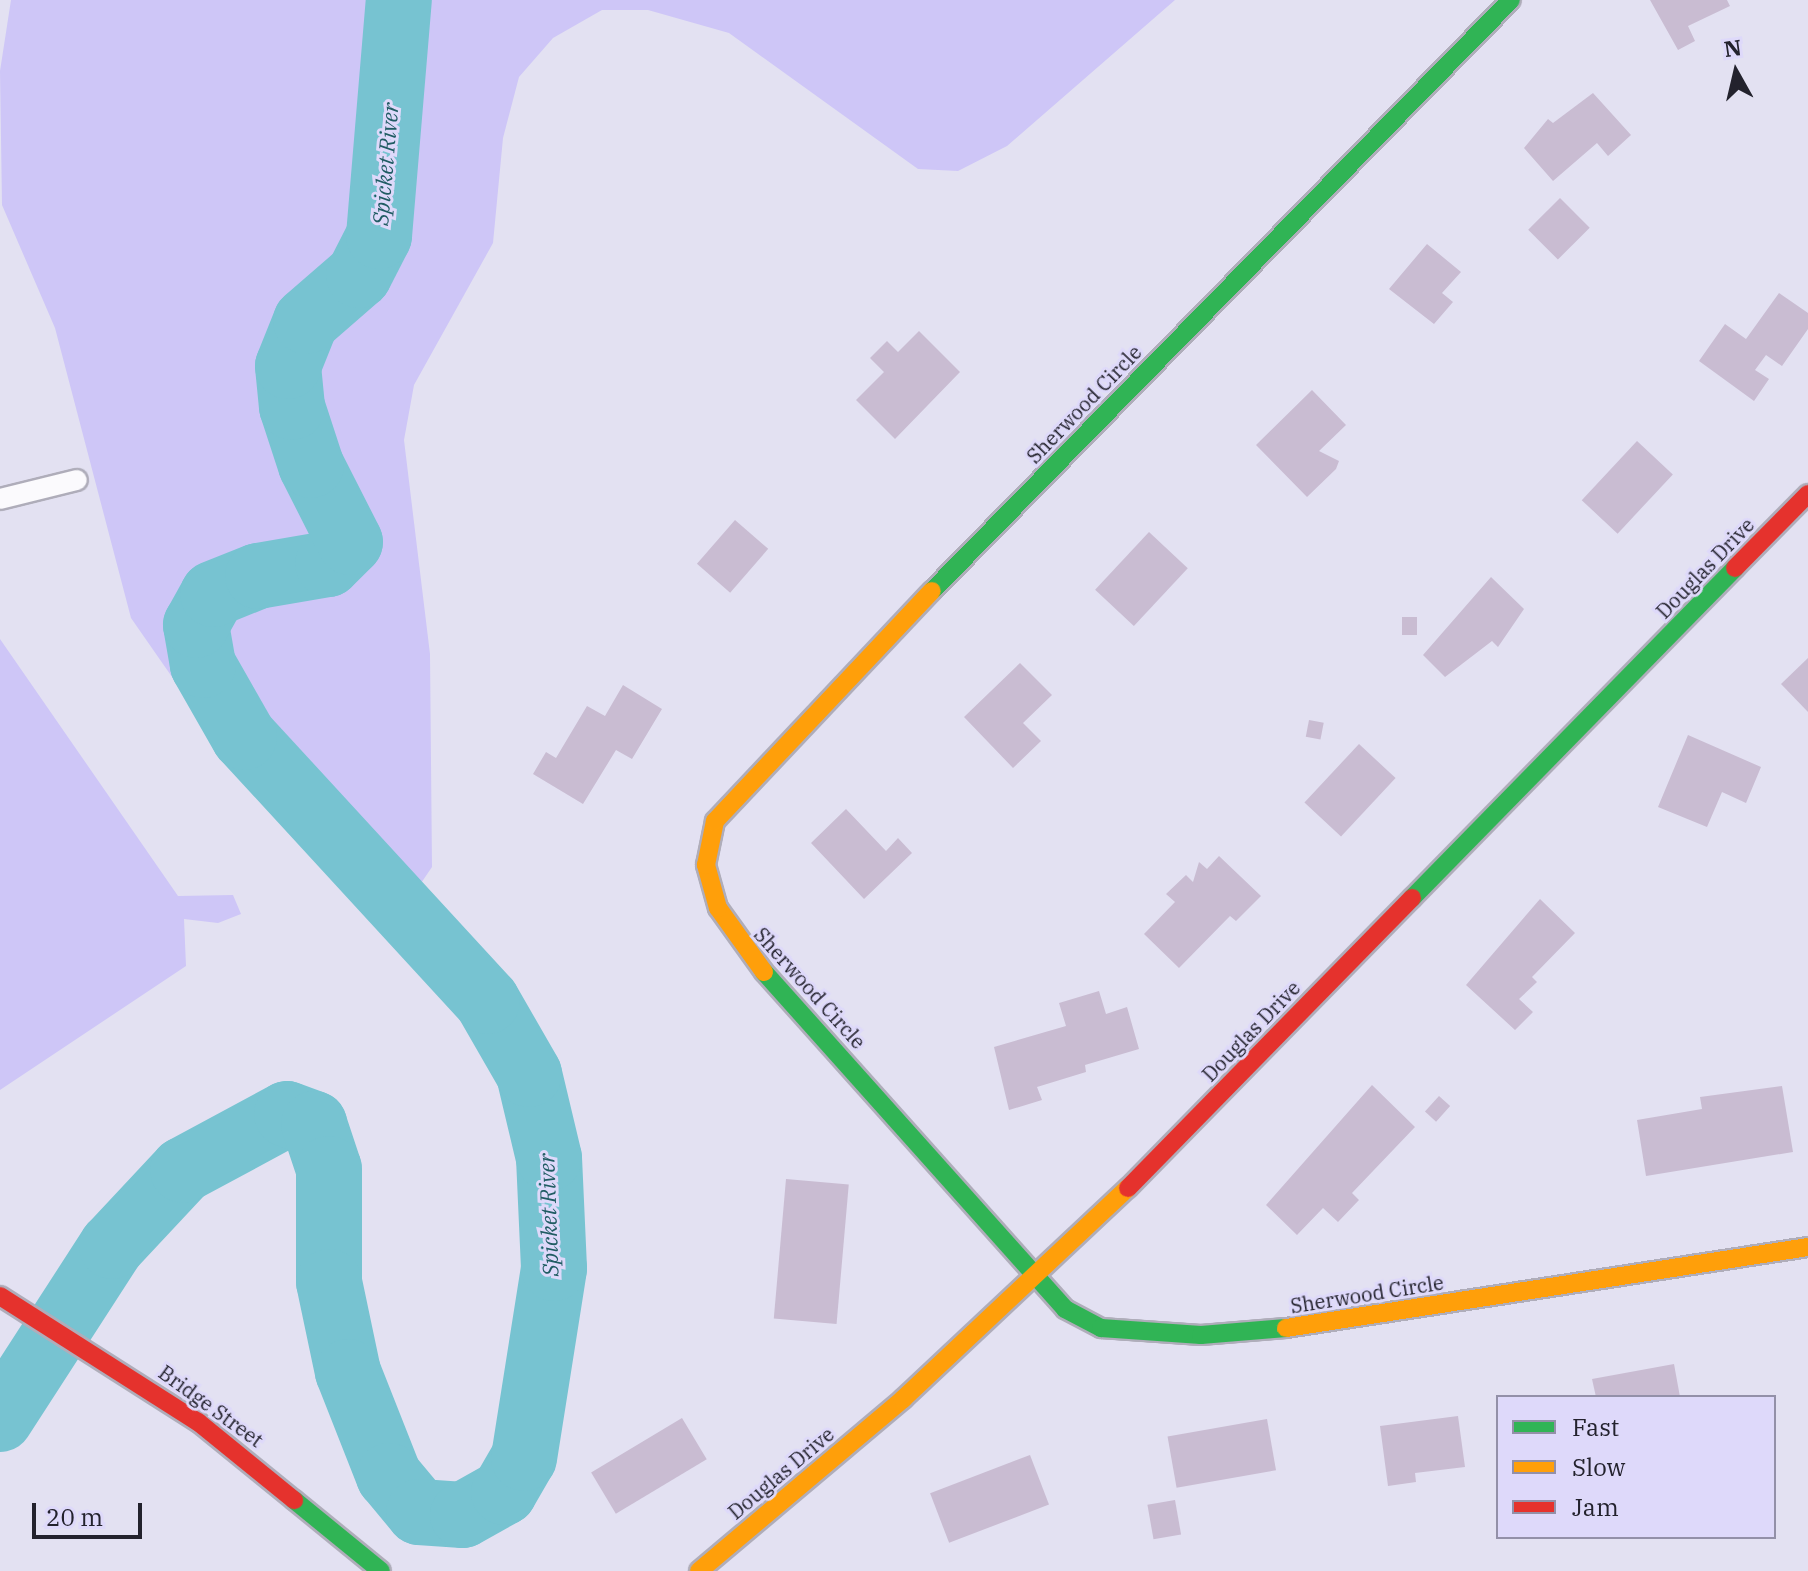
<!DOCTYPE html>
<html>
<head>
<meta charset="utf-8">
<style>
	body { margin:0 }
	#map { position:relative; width:1808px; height:1571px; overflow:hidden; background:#e3e1f2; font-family:"IBM Plex Serif",serif }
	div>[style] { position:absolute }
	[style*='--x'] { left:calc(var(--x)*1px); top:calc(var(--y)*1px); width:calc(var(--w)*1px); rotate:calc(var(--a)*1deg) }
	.green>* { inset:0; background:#cec6f7 }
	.river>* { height:66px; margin:-33px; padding:0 33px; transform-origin:33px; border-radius:33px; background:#77c3d1 }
	.building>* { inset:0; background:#c9bcd2; transform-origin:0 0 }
	.roads { filter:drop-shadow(2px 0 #afadba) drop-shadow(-2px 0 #afadba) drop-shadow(0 2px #afadba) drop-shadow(0 -2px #afadba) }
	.lane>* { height:20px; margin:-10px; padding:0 10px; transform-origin:10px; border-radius:10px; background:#fbfafd }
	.fast>* { height:18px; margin:-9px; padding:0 9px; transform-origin:9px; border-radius:9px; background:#30b455 }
	.slow>* { height:18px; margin:-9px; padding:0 9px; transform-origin:9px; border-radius:9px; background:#ff9f0a }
	.jam>* { height:18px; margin:-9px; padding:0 9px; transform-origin:9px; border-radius:9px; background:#e5322d }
	span { translate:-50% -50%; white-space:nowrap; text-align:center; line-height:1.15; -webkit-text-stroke:6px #ded9fa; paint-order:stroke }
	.street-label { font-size:20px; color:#23222d }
	.water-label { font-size:22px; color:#205c63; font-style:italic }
	.legend { position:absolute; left:1496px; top:1395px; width:280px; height:144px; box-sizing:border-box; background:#ded9fa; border:2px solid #9390a8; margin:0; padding:10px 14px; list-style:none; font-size:24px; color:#23222d }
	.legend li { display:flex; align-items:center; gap:16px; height:40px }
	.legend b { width:40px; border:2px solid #9390a8 }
	.north { position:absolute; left:1696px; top:32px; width:80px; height:80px; -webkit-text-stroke:6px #ded9fa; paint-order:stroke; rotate:352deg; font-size:22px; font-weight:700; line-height:32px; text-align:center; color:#23222d }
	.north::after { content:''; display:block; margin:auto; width:28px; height:36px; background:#23222d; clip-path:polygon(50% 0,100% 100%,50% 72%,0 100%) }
	.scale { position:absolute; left:32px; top:1503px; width:110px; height:36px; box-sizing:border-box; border:4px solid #23222d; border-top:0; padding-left:10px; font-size:24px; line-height:28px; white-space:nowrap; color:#23222d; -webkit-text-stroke:6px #ded9fa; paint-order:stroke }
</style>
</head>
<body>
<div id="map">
	<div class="green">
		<div style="clip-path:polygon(11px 0,1175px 0,1007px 146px,958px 171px,918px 169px,729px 33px,648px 10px,602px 10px,553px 38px,519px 77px,503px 138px,493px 243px,414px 385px,404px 440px,430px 654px,432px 867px,417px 889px,381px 884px,295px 823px,288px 798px,211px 733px,131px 618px,55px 328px,2px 205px,0 71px)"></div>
		<div style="clip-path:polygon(0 639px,178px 896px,233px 895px,241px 914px,218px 923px,184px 919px,186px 966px,0 1090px)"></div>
	</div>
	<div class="river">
		<div style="--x:0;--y:1419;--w:206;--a:-57.1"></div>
		<div style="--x:112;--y:1246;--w:104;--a:-46.9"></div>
		<div style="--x:183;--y:1170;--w:118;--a:-28.3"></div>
		<div style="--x:287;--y:1114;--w:29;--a:20"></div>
		<div style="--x:314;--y:1124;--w:47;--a:71.6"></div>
		<div style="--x:329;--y:1169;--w:113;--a:90"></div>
		<div style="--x:329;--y:1282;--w:92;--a:78.1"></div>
		<div style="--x:348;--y:1372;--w:112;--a:68.5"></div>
		<div style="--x:389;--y:1476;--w:47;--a:50.2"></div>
		<div style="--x:419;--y:1512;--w:44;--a:3.9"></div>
		<div style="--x:463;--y:1515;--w:47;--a:-29.3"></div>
		<div style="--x:504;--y:1492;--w:39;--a:-60"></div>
		<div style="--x:524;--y:1458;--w:192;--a:-81"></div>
		<div style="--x:554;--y:1268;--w:110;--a:-92.6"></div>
		<div style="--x:549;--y:1158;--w:86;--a:-103.4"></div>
		<div style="--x:529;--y:1074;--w:84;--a:-119.9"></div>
		<div style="--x:487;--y:1001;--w:359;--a:-132.6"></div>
		<div style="--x:244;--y:737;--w:83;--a:-119.7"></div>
		<div style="--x:203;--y:665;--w:41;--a:-99.9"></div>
		<div style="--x:196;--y:625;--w:35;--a:-61"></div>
		<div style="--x:213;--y:594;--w:48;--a:-21.8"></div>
		<div style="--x:258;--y:576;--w:71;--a:-9.7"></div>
		<div style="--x:328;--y:564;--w:31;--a:-45"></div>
		<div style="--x:350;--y:542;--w:86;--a:-116.9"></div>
		<div style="--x:311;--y:465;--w:61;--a:-108.1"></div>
		<div style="--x:292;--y:407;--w:41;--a:-95.6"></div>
		<div style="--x:288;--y:366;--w:48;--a:-68.2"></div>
		<div style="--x:306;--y:321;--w:70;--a:-41"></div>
		<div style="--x:359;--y:275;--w:44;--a:-62.9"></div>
		<div style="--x:379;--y:236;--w:237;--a:-85.2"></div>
	</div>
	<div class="building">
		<div style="clip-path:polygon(1650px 0,1727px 0,1730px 6px,1688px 26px,1695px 41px,1678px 50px)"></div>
		<div style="clip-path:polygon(1593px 93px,1631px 135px,1608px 156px,1597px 143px,1553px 181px,1524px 148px,1548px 119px,1553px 123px)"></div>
		<div style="left:1560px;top:198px;width:42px;height:45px;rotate:45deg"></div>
		<div style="clip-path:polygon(1427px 244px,1461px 272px,1442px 293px,1453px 302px,1434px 324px,1389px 289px)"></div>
		<div style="clip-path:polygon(1779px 293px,1808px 313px,1808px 329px,1782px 366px,1766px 355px,1755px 370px,1769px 379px,1754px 401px,1699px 361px,1725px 324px,1746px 339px)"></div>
		<div style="clip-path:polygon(919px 331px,960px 372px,895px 439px,856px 400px,884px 372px,870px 358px,887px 341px,898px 352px)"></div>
		<div style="clip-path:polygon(1312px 390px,1346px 425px,1319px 451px,1339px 461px,1336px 469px,1307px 497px,1256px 445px)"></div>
		<div style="left:1637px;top:441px;width:49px;height:81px;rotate:43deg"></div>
		<div style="left:735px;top:520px;width:44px;height:58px;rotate:41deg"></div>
		<div style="left:1149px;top:532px;width:53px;height:79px;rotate:43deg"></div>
		<div style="clip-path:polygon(1491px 577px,1524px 609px,1498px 647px,1492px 641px,1445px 677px,1423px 655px)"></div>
		<div style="left:1417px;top:617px;width:18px;height:15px;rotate:90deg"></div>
		<div style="clip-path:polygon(1808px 658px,1808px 712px,1781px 684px)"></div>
		<div style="clip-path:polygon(1020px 663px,1052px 695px,1023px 723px,1041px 741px,1013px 768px,964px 717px)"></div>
		<div style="clip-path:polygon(623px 685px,662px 709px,632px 759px,616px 750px,583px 804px,533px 774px,546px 752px,556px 758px,587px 706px,605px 716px)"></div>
		<div style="left:1309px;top:720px;width:15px;height:17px;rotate:11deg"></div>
		<div style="clip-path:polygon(1688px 735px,1761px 767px,1746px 803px,1722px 792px,1707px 827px,1658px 807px)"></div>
		<div style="left:1359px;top:744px;width:50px;height:80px;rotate:43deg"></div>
		<div style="clip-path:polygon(846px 809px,886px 851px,898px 838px,912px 853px,864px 899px,811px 843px)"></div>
		<div style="clip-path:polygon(1219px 856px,1261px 896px,1236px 921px,1230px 916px,1179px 968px,1144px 934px,1175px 902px,1166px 894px,1186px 875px,1193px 882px,1199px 862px,1207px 869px)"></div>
		<div style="clip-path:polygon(1540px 899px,1575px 933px,1532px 977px,1537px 982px,1519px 999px,1533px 1012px,1515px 1030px,1466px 985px)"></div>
		<div style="clip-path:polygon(1099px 991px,1106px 1014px,1127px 1007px,1139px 1049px,1085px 1065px,1086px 1072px,1037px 1087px,1042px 1100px,1009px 1110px,994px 1047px,1066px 1026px,1059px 1003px)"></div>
		<div style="clip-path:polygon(1372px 1085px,1415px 1127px,1352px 1193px,1359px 1200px,1338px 1222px,1323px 1208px,1297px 1235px,1266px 1205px)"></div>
		<div style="clip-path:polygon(1782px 1086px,1793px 1152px,1646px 1176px,1637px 1120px,1702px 1109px,1700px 1097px)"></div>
		<div style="left:1439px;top:1096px;width:15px;height:21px;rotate:42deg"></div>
		<div style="left:786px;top:1179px;width:63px;height:140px;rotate:5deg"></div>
		<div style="clip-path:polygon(1674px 1364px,1680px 1397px,1596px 1397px,1592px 1379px)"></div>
		<div style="clip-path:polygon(1458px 1416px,1465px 1467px,1415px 1473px,1416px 1482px,1388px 1486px,1380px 1426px)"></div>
		<div style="left:682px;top:1418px;width:48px;height:106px;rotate:59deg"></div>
		<div style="left:1267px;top:1419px;width:52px;height:101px;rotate:80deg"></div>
		<div style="left:1030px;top:1455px;width:53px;height:107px;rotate:69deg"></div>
		<div style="left:1175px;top:1500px;width:35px;height:28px;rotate:80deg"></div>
	</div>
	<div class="roads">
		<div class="lane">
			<div style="--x:0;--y:499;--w:79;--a:-13.9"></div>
		</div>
		<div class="fast">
			<div style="--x:932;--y:591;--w:827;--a:-45.59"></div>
			<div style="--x:1412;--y:898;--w:462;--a:-45.6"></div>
			<div style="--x:764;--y:972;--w:452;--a:48.2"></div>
			<div style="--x:1065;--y:1309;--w:41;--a:27.8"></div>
			<div style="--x:1101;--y:1328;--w:100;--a:4"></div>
			<div style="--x:1201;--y:1335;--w:85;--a:-4.7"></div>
			<div style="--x:294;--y:1500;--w:112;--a:39.2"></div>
		</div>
		<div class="slow">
			<div style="--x:764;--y:972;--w:79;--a:-125.7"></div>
			<div style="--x:718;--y:908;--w:45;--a:-105.6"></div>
			<div style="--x:706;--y:865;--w:45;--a:-78.4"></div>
			<div style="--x:715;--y:821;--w:316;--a:-46.7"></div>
			<div style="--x:1286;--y:1328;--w:528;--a:-8.82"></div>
			<div style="--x:699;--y:1571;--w:267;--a:-40.1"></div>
			<div style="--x:903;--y:1399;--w:308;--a:-43.2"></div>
		</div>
		<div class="jam">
			<div style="--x:1735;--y:568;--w:104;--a:-45.4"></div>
			<div style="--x:1128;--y:1188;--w:406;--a:-45.6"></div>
			<div style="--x:0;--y:1296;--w:235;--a:32.5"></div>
			<div style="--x:198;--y:1422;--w:124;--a:39.1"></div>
		</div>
	</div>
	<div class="street-label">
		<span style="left:1084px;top:404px;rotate:-46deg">Sherwood Circle</span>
		<span style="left:1705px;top:568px;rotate:-46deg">Douglas Drive</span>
		<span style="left:810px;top:988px;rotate:48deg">Sherwood Circle</span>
		<span style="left:1251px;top:1031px;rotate:-46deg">Douglas Drive</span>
		<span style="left:1367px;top:1294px;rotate:-9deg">Sherwood Circle</span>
		<span style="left:211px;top:1406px;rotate:36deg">Bridge Street</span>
		<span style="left:781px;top:1473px;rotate:-40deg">Douglas Drive</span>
	</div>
	<div class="water-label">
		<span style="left:385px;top:164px;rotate:-85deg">Spicket River</span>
		<span style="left:548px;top:1215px;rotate:-92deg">Spicket River</span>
	</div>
	<ul class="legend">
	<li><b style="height:10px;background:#30b455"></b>Fast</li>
	<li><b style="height:10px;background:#ff9f0a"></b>Slow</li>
	<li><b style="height:10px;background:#e5322d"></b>Jam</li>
	</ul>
	<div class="north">N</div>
	<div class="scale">20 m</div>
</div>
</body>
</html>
